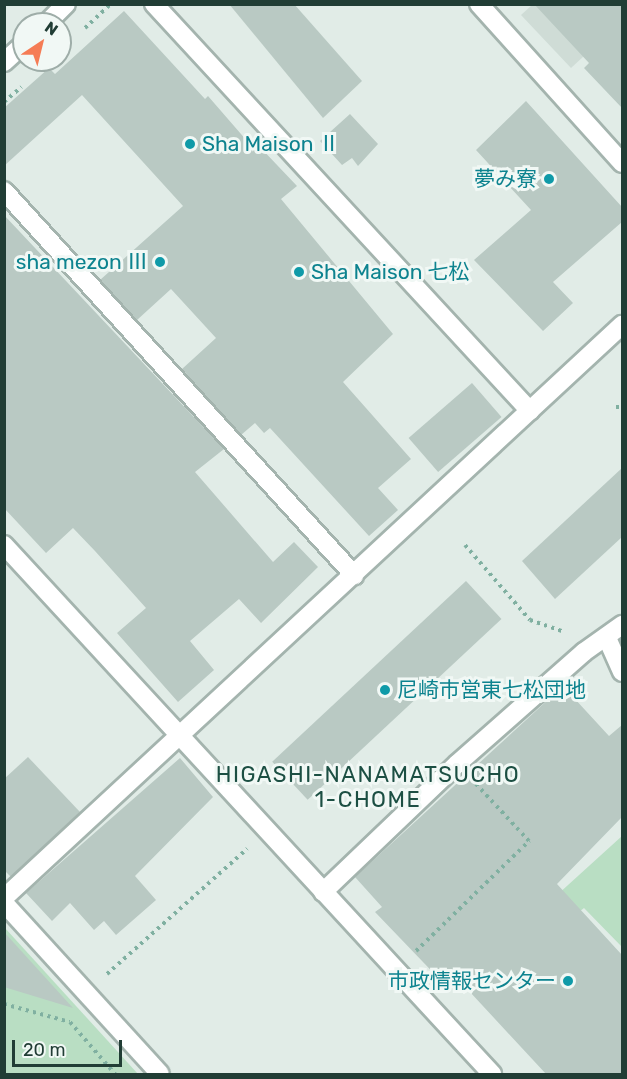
<!DOCTYPE html>
<html>
<head>
<meta charset="utf-8">
<style>
	body { margin:0 }
	#map { position:relative; width:627px; height:1079px; overflow:hidden; background:#e1ece7; font-family:Rubik,"Noto Sans JP",sans-serif }
	div>[style] { position:absolute }
	[style*='--x'] { left:calc(var(--x)*1px); top:calc(var(--y)*1px); width:calc(var(--w)*1px); rotate:calc(var(--a)*1deg) }
	.built>* { inset:0; background:#cfdcd6 }
	.green>* { inset:0; background:#b9dec3 }
	.building>* { inset:0; background:#b9c9c3; transform-origin:0 0 }
	.path>* { height:4px; margin-top:-2px; transform-origin:0; background:repeating-linear-gradient(90deg,#80b0a1 0 3px,transparent 0 7.5px) }
	.roads { filter:drop-shadow(2px 0 #a4b4ae) drop-shadow(-2px 0 #a4b4ae) drop-shadow(0 2px #a4b4ae) drop-shadow(0 -2px #a4b4ae) }
	.minor>* { height:18px; margin:-9px; padding:0 9px; transform-origin:9px; border-radius:9px; background:#fff }
	.dots>* { width:16px; height:16px; translate:-50% -50%; box-sizing:border-box; border:3px solid #f1f8f5; border-radius:50% }
	span { translate:-50% -50%; white-space:nowrap; text-align:center; line-height:1.15; -webkit-text-stroke:6px #f1f8f5; paint-order:stroke }
	.culture-label { font-size:21px; color:#0d838f }
	.left { translate:0 -50%; text-align:left }
	.right { translate:-100% -50%; text-align:right }
	.neighbourhood-label { font-size:22px; color:#1c4f43; letter-spacing:1.5px }
	.frame { position:absolute; inset:0; border:6px solid #213d35; pointer-events:none }
	.north { position:absolute; left:12px; top:12px; width:60px; height:60px; box-sizing:border-box; background:#f1f8f5; border:2px solid #9eada8; border-radius:50%; rotate:35deg; font-size:16px; font-weight:700; line-height:24px; text-align:center; color:#213d35 }
	.north::after { content:''; display:block; margin:auto; width:21px; height:27px; background:#f57c55; clip-path:polygon(50% 0,100% 100%,50% 72%,0 100%) }
	.scale { position:absolute; left:12px; top:1040px; width:110px; height:27px; box-sizing:border-box; border:3px solid #213d35; border-top:0; padding-left:8px; font-size:18px; line-height:21px; white-space:nowrap; color:#213d35; -webkit-text-stroke:4px #f1f8f5; paint-order:stroke }
</style>
</head>
<body>
<div id="map">
	<div class="built">
		<div style="clip-path:polygon(532px 5px,622px 5px,622px 21px,571px 68px,521px 15px)"></div>
	</div>
	<div class="green">
		<div style="clip-path:polygon(622px 836px,622px 947px,584px 908px,483px 987px,471px 973px)"></div>
		<div style="clip-path:polygon(5px 928px,138px 1074px,5px 1074px)"></div>
	</div>
	<div class="building">
		<div style="clip-path:polygon(229px 4px,294px 4px,362px 81px,323px 118px)"></div>
		<div style="clip-path:polygon(534px 4px,622px 4px,622px 108px,584px 68px,589px 63px)"></div>
		<div style="clip-path:polygon(124px 11px,205px 99px,208px 96px,254px 149px,258px 145px,297px 186px,281px 199px,393px 334px,343px 382px,411px 459px,378px 488px,398px 510px,369px 536px,270px 428px,264px 433px,255px 423px,241px 435px,182px 369px,216px 338px,171px 289px,137px 320px,100px 280px,183px 206px,82px 95px,4px 166px,4px 108px,49px 68px,55px 74px)"></div>
		<div style="clip-path:polygon(526px 101px,622px 207px,622px 222px,553px 282px,573px 303px,543px 331px,474px 260px,531px 210px,476px 150px)"></div>
		<div style="clip-path:polygon(350px 114px,378px 144px,358px 166px,352px 158px,342px 165px,320px 141px)"></div>
		<div style="clip-path:polygon(4px 215px,224px 449px,195px 472px,273px 562px,294px 542px,318px 567px,261px 623px,239px 599px,190px 641px,214px 670px,178px 702px,117px 633px,146px 608px,95px 551px,73px 528px,46px 553px,4px 508px)"></div>
		<div style="left:472px;top:383px;width:45px;height:84px;rotate:49deg"></div>
		<div style="clip-path:polygon(622px 468px,622px 537px,555px 599px,522px 561px)"></div>
		<div style="left:466px;top:581px;width:52px;height:265px;rotate:47deg"></div>
		<div style="clip-path:polygon(563px 686px,609px 736px,622px 725px,622px 817px,557px 884px,622px 955px,622px 1074px,546px 1074px,457px 978px,447px 987px,375px 912px,382px 907px,355px 877px)"></div>
		<div style="clip-path:polygon(28px 757px,80px 812px,11px 877px,4px 870px,4px 779px)"></div>
		<div style="clip-path:polygon(180px 758px,213px 797px,135px 876px,156px 900px,116px 935px,104px 921px,94px 930px,70px 903px,52px 921px,26px 893px)"></div>
		<div style="clip-path:polygon(4px 932px,73px 1008px,4px 987px)"></div>
	</div>
	<div class="path">
		<div style="--x:85;--y:28;--w:35;--a:-43"></div>
		<div style="--x:4;--y:102;--w:23;--a:-41"></div>
		<div style="--x:616;--y:407;--w:6;--a:0"></div>
		<div style="--x:465;--y:545;--w:99;--a:49.1"></div>
		<div style="--x:530;--y:620;--w:37;--a:19"></div>
		<div style="--x:416;--y:951;--w:158;--a:-44.2"></div>
		<div style="--x:529;--y:841;--w:78;--a:-132.9"></div>
		<div style="--x:107;--y:974;--w:188;--a:-41.8"></div>
		<div style="--x:4;--y:1004;--w:68;--a:15.3"></div>
		<div style="--x:70;--y:1022;--w:69;--a:49.1"></div>
	</div>
	<div class="roads">
		<div class="minor">
			<div style="--x:154;--y:4;--w:554;--a:47.27"></div>
			<div style="--x:479;--y:4;--w:214;--a:48"></div>
			<div style="--x:46;--y:24;--w:28;--a:-45"></div>
			<div style="--x:4;--y:62;--w:27;--a:-42"></div>
			<div style="--x:4;--y:191;--w:520;--a:47.65"></div>
			<div style="--x:4;--y:545;--w:720;--a:47.31"></div>
			<div style="--x:607;--y:638;--w:37;--a:66"></div>
			<div style="--x:323;--y:892;--w:185;--a:-43.7"></div>
			<div style="--x:457;--y:764;--w:169;--a:-41.4"></div>
			<div style="--x:584;--y:652;--w:47;--a:-35.4"></div>
			<div style="--x:4;--y:898;--w:843;--a:-42.84"></div>
			<div style="--x:4;--y:903;--w:231;--a:47.6"></div>
		</div>
	</div>
	<div class="dots">
		<div style="left:190px;top:144px;background:#0f9aa8"></div>
		<div style="left:549px;top:179px;background:#0f9aa8"></div>
		<div style="left:160px;top:262px;background:#0f9aa8"></div>
		<div style="left:299px;top:272px;background:#0f9aa8"></div>
		<div style="left:385px;top:690px;background:#0f9aa8"></div>
		<div style="left:568px;top:981px;background:#0f9aa8"></div>
	</div>
	<div class="culture-label">
		<span class="left" style="left:202px;top:144px">Sha Maison Ⅱ</span>
		<span class="right" style="left:537px;top:179px">夢み寮</span>
		<span class="right" style="left:148px;top:262px">sha mezon Ⅲ</span>
		<span class="left" style="left:311px;top:272px">Sha Maison 七松</span>
		<span class="left" style="left:397px;top:690px">尼崎市営東七松団地</span>
		<span class="right" style="left:556px;top:981px">市政情報センター</span>
	</div>
	<div class="neighbourhood-label">
		<span style="left:368px;top:787px">HIGASHI-NANAMATSUCHO<br>1-CHOME</span>
	</div>
	<div class="frame"></div>
	<div class="north">N</div>
	<div class="scale">20 m</div>
</div>
</body>
</html>
